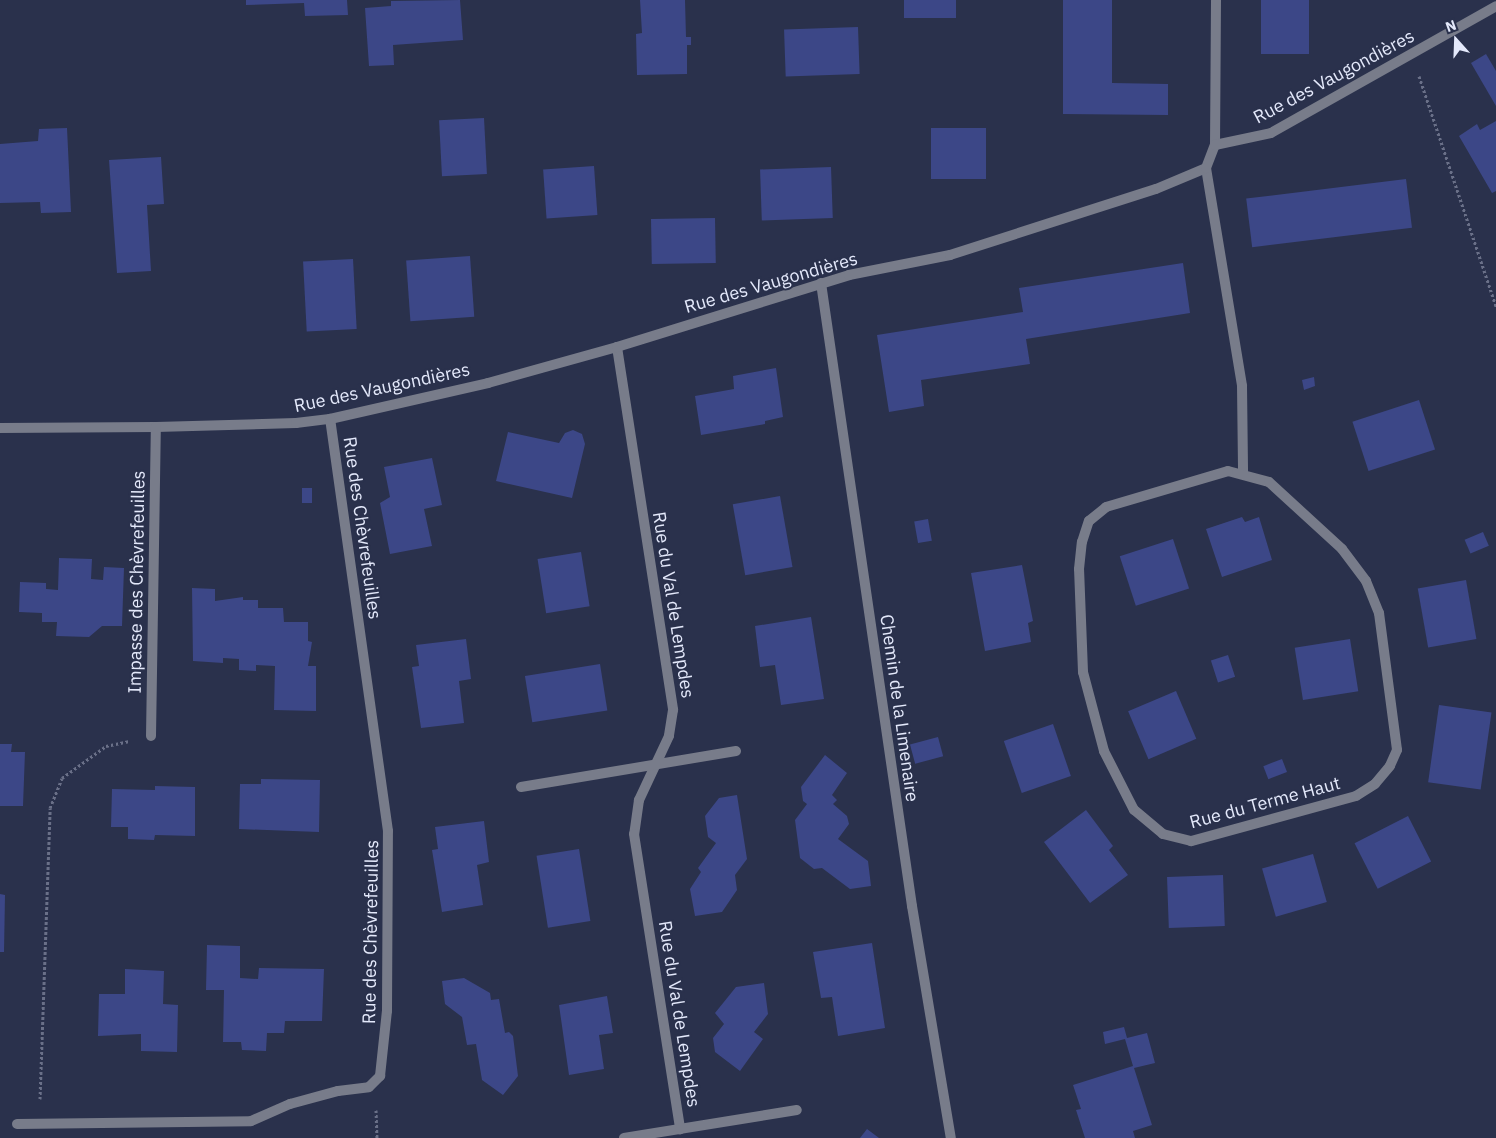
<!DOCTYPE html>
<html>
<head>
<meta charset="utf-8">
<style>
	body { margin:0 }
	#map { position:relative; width:1496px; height:1138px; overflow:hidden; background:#2a314c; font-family:"IBM Plex Sans",sans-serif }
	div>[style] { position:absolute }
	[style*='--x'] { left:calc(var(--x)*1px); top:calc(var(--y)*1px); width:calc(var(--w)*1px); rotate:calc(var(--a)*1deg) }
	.building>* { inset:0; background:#3c4787; transform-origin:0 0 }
	.path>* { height:3px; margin-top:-1.5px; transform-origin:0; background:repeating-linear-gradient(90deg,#6a7088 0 2.5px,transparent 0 5px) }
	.minor>* { height:10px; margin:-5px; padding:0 5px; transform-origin:5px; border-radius:5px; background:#787c8a }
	span { translate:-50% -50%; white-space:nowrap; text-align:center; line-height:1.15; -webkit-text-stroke:4px #2a314c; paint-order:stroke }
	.street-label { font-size:18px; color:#e4e9fb }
	.north { position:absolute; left:1431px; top:15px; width:50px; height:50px; -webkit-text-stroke:4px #2a314c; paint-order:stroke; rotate:340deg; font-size:14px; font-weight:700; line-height:20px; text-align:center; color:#e4e9fb }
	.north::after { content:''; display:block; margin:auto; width:18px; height:22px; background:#e4e9fb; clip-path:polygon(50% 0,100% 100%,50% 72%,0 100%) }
</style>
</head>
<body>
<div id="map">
	<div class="building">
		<div style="clip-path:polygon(246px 0,347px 0,348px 15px,305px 16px,304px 3px,246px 5px)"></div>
		<div style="clip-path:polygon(460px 0,463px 40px,393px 45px,394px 65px,369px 66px,365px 8px,391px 6px,391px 1px)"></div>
		<div style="clip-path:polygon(640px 0,685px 0,686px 37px,691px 37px,691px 45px,687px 45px,687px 74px,637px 75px,636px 34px,642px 33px)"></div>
		<div style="left:904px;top:0;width:52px;height:18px"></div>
		<div style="clip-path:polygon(1063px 0,1112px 0,1112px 83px,1168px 84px,1168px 115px,1063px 114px)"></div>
		<div style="left:1261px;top:0;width:48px;height:54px"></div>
		<div style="left:858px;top:27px;width:47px;height:74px;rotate:88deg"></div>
		<div style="clip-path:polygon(1486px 54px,1496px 71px,1496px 106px,1471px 63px)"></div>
		<div style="left:484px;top:118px;width:56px;height:45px;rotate:87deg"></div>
		<div style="clip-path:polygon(1496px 121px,1496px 191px,1492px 193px,1459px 136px,1477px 124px,1480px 130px)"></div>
		<div style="clip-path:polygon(67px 128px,71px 212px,41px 213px,40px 202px,0 203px,0 144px,38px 141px,39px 129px)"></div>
		<div style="left:986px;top:128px;width:51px;height:55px;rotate:90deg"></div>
		<div style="clip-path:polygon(161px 157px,164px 204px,147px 205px,151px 271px,117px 273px,109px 160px)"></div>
		<div style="left:594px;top:166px;width:49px;height:51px;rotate:86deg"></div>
		<div style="left:831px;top:167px;width:51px;height:71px;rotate:88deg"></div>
		<div style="left:1406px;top:179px;width:49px;height:161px;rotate:83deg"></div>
		<div style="left:715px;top:218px;width:45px;height:64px;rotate:89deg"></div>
		<div style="left:470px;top:256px;width:61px;height:64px;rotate:86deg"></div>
		<div style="left:353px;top:259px;width:70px;height:50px;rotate:87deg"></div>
		<div style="clip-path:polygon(1183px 263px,1190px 313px,1026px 339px,1030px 364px,921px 380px,924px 406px,889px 412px,877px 335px,1023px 312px,1019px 288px)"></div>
		<div style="clip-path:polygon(776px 368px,783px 417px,765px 421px,765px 424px,701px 435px,695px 396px,734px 389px,733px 376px)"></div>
		<div style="clip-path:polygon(1314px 377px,1315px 386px,1304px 390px,1302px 380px)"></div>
		<div style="left:1419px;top:400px;width:52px;height:70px;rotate:72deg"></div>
		<div style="clip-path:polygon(573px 430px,582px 434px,585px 444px,572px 498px,496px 481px,508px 432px,559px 443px,565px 433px)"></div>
		<div style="clip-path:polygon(432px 458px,442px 505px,424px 509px,432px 546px,390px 554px,380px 503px,390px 497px,384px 467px)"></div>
		<div style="left:312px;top:488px;width:15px;height:10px;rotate:90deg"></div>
		<div style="left:780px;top:496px;width:72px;height:48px;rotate:80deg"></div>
		<div style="clip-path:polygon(1242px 517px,1245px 522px,1259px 517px,1272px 560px,1222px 577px,1206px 529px)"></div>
		<div style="left:928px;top:519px;width:22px;height:14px;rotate:80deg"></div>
		<div style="left:1483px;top:532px;width:15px;height:20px;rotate:67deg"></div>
		<div style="left:1173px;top:539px;width:52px;height:56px;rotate:72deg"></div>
		<div style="left:581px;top:552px;width:55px;height:44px;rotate:81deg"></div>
		<div style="clip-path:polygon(59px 558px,92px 559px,91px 579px,103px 580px,104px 567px,124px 568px,122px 626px,102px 626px,89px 637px,56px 636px,57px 622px,42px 622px,42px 613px,19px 612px,20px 582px,46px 583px,46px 589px,58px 590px)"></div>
		<div style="clip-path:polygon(1022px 565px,1033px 621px,1028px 623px,1031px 642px,985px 651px,971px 573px)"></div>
		<div style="left:1466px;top:580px;width:60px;height:49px;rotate:80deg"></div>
		<div style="clip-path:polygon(192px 588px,215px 589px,215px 601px,243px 597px,243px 600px,258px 600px,258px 608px,283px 608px,284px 622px,308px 622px,308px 641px,312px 642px,308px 666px,316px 666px,316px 711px,274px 710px,275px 666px,256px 665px,256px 671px,239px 670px,239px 659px,223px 658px,223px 663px,193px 661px)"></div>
		<div style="clip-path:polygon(811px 617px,824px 699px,781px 705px,775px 665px,760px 667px,755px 626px)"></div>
		<div style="clip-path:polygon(466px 639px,471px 679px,459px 681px,464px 723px,421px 728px,412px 667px,419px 666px,416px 645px)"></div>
		<div style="left:1350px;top:639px;width:53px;height:56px;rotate:81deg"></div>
		<div style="left:1228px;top:655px;width:23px;height:18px;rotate:72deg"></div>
		<div style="left:600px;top:664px;width:47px;height:76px;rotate:81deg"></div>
		<div style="left:1176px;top:691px;width:52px;height:52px;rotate:67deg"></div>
		<div style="left:1439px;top:705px;width:53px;height:78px;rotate:8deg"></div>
		<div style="left:1053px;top:724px;width:55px;height:52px;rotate:71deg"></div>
		<div style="left:938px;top:737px;width:20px;height:29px;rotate:75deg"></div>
		<div style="clip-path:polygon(0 744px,12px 744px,11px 752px,25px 752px,23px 806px,0 806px)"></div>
		<div style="clip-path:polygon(825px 755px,847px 773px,832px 795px,837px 800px,833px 804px,847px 816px,849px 824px,838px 839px,868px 861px,871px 886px,850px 889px,822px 868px,814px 869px,800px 858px,795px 820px,807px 804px,803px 801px,801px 787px)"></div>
		<div style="left:1282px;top:759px;width:14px;height:20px;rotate:69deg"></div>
		<div style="clip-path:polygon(261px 779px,320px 780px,319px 832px,239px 829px,240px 784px,261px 784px)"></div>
		<div style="clip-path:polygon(155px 786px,195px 787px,195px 836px,155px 835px,154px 840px,128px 839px,128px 827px,111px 827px,112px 789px,155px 790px)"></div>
		<div style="clip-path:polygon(737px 795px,747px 859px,735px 875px,737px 890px,722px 912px,695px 916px,690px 889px,701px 872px,698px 868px,716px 843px,708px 837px,705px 816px,719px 798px)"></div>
		<div style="clip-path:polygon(1086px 810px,1113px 846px,1109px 850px,1128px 875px,1090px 903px,1044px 842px)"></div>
		<div style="left:1408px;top:816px;width:51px;height:60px;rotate:63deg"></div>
		<div style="clip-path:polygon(484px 821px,489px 862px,477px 865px,483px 905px,442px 912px,432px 850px,438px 849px,435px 827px)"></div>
		<div style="left:579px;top:849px;width:73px;height:43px;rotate:81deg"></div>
		<div style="left:1313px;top:854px;width:50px;height:53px;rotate:74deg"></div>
		<div style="left:1223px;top:875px;width:51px;height:56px;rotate:88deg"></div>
		<div style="clip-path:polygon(0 894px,5px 895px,4px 952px,0 952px)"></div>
		<div style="clip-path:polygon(872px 943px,885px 1028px,838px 1036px,832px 997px,821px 998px,813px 952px)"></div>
		<div style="clip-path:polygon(207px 945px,240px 946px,240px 978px,258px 979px,259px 968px,324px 969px,322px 1021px,285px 1021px,284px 1033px,267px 1033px,266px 1051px,242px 1050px,241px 1042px,223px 1042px,224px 990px,206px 990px)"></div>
		<div style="clip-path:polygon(125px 969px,164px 971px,163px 1004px,178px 1005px,177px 1052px,141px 1051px,141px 1034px,98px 1036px,99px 994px,125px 994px)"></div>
		<div style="clip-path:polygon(464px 978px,490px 993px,491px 1000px,499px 999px,505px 1033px,509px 1032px,513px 1036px,518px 1076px,503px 1095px,482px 1080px,476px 1044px,467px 1045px,462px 1017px,445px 1004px,442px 981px)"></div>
		<div style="clip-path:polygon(764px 983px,768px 1014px,754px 1032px,763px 1039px,740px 1071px,715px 1052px,713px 1038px,724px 1024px,715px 1013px,736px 987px)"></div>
		<div style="clip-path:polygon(607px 996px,613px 1033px,599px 1035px,604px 1069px,569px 1075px,559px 1005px)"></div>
		<div style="clip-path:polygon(1124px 1027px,1127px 1038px,1147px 1033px,1155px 1063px,1134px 1068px,1152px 1125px,1133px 1131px,1135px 1138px,1085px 1138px,1076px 1110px,1081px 1109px,1073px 1085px,1133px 1066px,1125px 1039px,1105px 1044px,1103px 1032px)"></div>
		<div style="clip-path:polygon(867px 1129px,879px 1138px,860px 1138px)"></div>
	</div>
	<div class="path">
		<div style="--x:1419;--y:76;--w:243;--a:71.5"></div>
		<div style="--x:40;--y:1099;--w:291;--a:-88"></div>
		<div style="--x:50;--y:808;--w:32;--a:-68"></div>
		<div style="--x:62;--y:778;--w:54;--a:-36"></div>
		<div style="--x:106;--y:746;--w:24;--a:-12"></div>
		<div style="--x:376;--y:1110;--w:28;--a:88"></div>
	</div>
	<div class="minor">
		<div style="--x:1215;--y:145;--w:145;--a:-89.6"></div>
		<div style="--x:1206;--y:168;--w:221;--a:80.6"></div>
		<div style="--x:1242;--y:386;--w:87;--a:89.3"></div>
		<div style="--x:821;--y:283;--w:630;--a:81.69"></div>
		<div style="--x:912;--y:906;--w:235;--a:80.5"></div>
		<div style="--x:617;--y:347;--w:367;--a:81.2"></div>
		<div style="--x:673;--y:710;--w:26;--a:99"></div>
		<div style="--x:669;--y:736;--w:71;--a:115.1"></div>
		<div style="--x:639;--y:800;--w:34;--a:98"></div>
		<div style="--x:634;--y:834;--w:299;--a:81.1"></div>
		<div style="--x:0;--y:428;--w:156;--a:-0.4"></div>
		<div style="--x:156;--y:427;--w:140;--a:-1.6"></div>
		<div style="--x:296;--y:423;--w:34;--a:-7"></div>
		<div style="--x:330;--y:419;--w:162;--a:-12.8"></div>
		<div style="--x:488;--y:383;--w:134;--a:-15.6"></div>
		<div style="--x:617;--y:347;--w:243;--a:-17.2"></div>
		<div style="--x:849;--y:275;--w:103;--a:-11.2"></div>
		<div style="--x:950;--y:255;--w:216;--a:-17.8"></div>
		<div style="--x:1156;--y:189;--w:54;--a:-22.8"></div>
		<div style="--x:1206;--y:168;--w:25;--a:-69"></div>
		<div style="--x:1215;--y:145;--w:57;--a:-12.1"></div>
		<div style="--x:1271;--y:133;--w:258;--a:-29.4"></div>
		<div style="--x:1228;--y:471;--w:42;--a:15"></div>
		<div style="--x:1269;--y:482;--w:99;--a:42.5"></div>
		<div style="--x:1342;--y:549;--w:40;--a:53"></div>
		<div style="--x:1366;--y:581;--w:35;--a:68"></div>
		<div style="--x:1379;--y:613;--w:138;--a:82.5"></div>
		<div style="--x:1397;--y:750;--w:17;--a:114"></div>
		<div style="--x:1390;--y:766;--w:23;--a:130"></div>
		<div style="--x:1375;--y:784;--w:22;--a:148"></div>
		<div style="--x:1356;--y:796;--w:171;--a:164.7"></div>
		<div style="--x:1191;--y:841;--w:29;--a:-166"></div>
		<div style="--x:1163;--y:834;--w:38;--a:-140"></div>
		<div style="--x:1134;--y:810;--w:66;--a:-117"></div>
		<div style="--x:1104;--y:751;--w:82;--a:-104.9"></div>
		<div style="--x:1083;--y:672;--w:103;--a:-92.2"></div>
		<div style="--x:1079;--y:569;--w:27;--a:-84"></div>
		<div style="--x:1082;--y:542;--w:22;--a:-72"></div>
		<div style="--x:1089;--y:521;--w:22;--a:-39"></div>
		<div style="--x:1106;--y:507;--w:127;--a:-16.4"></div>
		<div style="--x:151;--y:736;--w:309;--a:-89.1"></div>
		<div style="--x:521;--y:787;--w:218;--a:-9.5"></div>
		<div style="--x:17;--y:1124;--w:234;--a:-0.7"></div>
		<div style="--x:251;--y:1121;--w:43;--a:-23.6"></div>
		<div style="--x:290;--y:1104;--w:50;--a:-15.2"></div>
		<div style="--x:338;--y:1091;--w:31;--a:-7"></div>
		<div style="--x:369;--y:1087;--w:16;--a:-45"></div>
		<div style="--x:380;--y:1076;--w:65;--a:-83.9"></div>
		<div style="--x:387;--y:1011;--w:180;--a:-89.7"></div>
		<div style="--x:388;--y:831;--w:416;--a:-98"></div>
		<div style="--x:624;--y:1138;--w:175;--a:-9.2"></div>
	</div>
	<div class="street-label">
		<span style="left:1334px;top:77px;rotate:-28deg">Rue des Vaugondières</span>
		<span style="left:771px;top:283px;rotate:-16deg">Rue des Vaugondières</span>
		<span style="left:382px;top:388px;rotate:-12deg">Rue des Vaugondières</span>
		<span style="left:362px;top:528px;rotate:82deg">Rue des Chèvrefeuilles</span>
		<span style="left:137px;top:582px;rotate:-89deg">Impasse des Chèvrefeuilles</span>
		<span style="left:673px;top:605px;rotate:81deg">Rue du Val de Lempdes</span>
		<span style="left:899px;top:708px;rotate:82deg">Chemin de la Limenaire</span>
		<span style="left:1265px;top:803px;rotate:-15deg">Rue du Terme Haut</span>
		<span style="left:371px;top:932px;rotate:-89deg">Rue des Chèvrefeuilles</span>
		<span style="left:679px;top:1014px;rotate:81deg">Rue du Val de Lempdes</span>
	</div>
	<div class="north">N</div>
</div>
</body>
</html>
